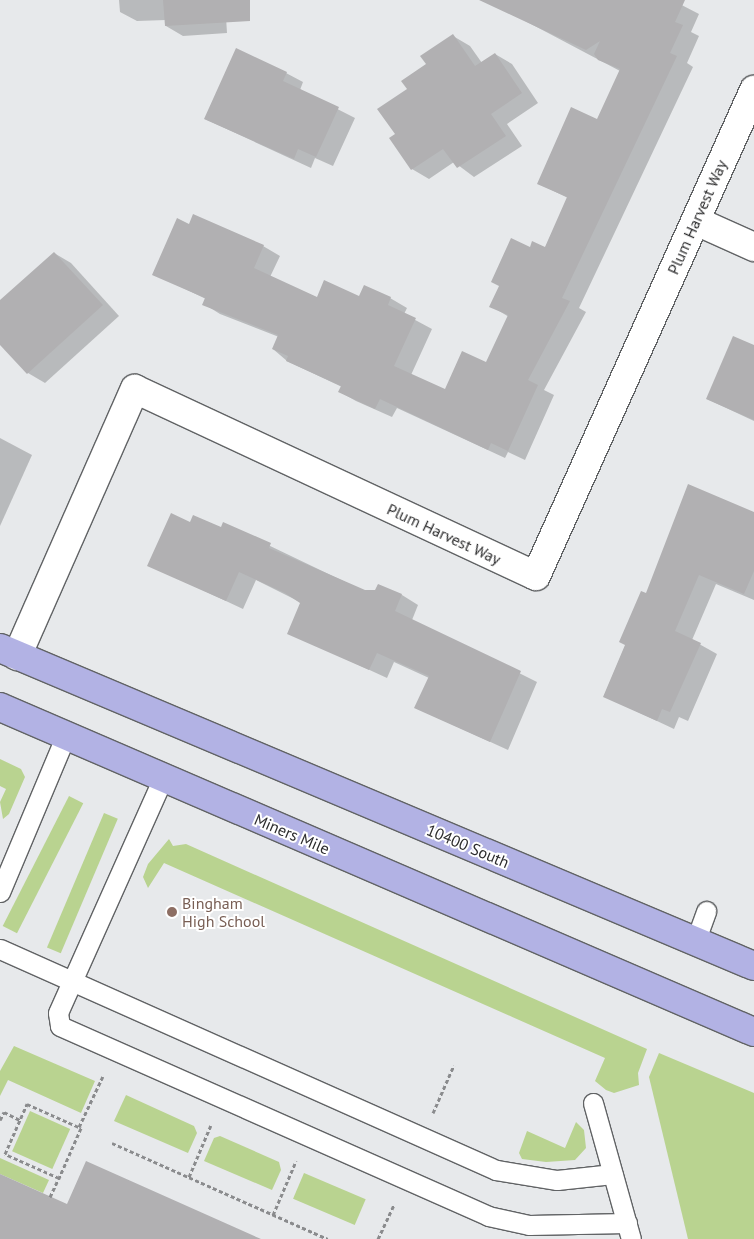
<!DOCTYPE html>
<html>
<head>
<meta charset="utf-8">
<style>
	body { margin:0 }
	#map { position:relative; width:754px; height:1239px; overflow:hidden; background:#e7e9eb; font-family:"PT Sans",sans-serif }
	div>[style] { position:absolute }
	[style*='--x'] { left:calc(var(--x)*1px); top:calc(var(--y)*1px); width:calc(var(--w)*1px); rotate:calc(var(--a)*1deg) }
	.green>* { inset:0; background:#b9d390; transform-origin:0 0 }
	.shadow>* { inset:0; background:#0003 }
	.building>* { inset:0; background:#b1b0b2 }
	.path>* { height:3px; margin-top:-1.5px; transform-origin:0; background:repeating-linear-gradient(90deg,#8a8b8d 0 4px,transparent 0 6.5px) }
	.roads { filter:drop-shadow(1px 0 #616365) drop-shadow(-1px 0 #616365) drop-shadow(0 1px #616365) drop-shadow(0 -1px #616365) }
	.service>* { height:19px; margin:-9.5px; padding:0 9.5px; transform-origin:9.5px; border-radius:9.5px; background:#fff }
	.minor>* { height:28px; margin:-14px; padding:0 14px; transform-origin:14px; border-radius:14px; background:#fff }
	.primary>* { height:28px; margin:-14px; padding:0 14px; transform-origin:14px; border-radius:14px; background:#b2b2e4 }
	.dots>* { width:14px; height:14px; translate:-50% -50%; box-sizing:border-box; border:2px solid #fff; border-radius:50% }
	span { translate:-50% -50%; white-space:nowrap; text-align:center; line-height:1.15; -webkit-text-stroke:4px #fff; paint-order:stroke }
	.street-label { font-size:16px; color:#2c2c2d }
	.education-label { font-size:16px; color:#785e54 }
	.left { translate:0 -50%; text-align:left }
</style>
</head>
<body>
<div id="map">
	<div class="green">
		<div style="clip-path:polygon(0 759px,21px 769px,25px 777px,9px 814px,3px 819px,0 802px,6px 789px,0 786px)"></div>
		<div style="left:69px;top:796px;width:16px;height:146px;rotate:27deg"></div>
		<div style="left:104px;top:813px;width:15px;height:146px;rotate:23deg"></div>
		<div style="clip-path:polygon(169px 839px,173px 846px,186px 844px,647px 1049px,638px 1073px,639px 1085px,614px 1093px,606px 1090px,595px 1081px,605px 1058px,164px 863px,148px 888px,143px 877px,148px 864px)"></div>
		<div style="clip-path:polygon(14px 1046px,95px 1081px,81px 1113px,8px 1080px,0 1096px,0 1071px)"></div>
		<div style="clip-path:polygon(659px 1053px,754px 1093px,754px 1239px,688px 1239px,649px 1077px)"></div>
		<div style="clip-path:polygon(126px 1095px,194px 1126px,197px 1133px,188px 1153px,114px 1121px)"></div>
		<div style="left:30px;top:1111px;width:44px;height:44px;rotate:24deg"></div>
		<div style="clip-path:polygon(576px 1122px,584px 1130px,586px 1148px,575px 1160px,546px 1162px,522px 1159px,519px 1153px,527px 1131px,565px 1148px)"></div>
		<div style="clip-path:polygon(220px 1136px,279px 1162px,281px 1170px,272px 1190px,204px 1161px,214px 1138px)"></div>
		<div style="clip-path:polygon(0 1158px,49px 1180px,43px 1193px,0 1174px)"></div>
		<div style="left:304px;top:1173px;width:67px;height:28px;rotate:23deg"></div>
	</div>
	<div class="shadow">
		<div style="clip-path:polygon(119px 0,225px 0,227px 33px,183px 36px,166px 26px,166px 20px,137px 21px,120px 12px)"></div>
		<div style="clip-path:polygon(521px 0,672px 0,699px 14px,691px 32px,699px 36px,687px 63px,693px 67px,579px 308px,586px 312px,544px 390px,554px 395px,525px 460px,508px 452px,505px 458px,397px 408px,392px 417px,356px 401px,340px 392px,342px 387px,287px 361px,273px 349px,279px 337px,220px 314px,204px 304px,206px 299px,154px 274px,189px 225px,263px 246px,280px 256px,270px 277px,318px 298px,390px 298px,407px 308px,404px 314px,432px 329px,411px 375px,446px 391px,487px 363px,509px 317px,491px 306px,531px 248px,545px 248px,568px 198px,539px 184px,598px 121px,620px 71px,514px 15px)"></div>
		<div style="clip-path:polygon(453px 36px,470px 46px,482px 63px,495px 54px,512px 64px,538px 103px,507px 124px,522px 146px,474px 177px,454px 162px,429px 179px,412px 169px,391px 138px,396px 134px,409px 89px)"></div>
		<div style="clip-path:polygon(286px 73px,303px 82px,300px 90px,355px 118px,333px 166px,315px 158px,311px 168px,205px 119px)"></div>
		<div style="clip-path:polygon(54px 253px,71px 263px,119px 316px,45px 383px,28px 373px,0 343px,0 302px)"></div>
		<div style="clip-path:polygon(754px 347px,754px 421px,707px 399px)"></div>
		<div style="clip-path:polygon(0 438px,32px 455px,0 526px)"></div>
		<div style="clip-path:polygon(754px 514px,754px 600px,716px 584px,692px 640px,717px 654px,688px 721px,679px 717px,674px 729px,604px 696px,647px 594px)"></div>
		<div style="clip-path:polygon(191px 523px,221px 529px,224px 524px,364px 591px,375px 592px,378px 585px,402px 595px,418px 605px,412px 620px,537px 682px,508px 750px,416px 708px,429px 678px,394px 662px,387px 678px,289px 633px,302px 603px,256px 580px,243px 609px,149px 565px)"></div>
	</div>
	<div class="building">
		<div style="clip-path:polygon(163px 0,250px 0,250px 21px,165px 26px)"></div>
		<div style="clip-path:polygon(479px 0,685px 0,675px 22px,683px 25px,670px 53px,677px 56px,562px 298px,570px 301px,528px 380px,538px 385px,508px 451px,491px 443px,488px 450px,380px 399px,375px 409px,338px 392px,341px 386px,286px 361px,288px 356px,272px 349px,278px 335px,202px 305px,205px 298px,152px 275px,177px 218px,189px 224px,193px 214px,264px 245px,254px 268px,317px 297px,324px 280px,359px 296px,364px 285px,391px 297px,388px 305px,416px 318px,394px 366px,445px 389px,462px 351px,486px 362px,508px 315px,489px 307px,499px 286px,491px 282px,511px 238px,530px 247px,532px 241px,545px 247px,567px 197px,537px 184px,571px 107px,597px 119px,620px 69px,598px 60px,594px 54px,600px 41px,586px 50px)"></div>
		<div style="clip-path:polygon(453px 34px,475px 66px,495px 53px,522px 93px,491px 114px,506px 136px,457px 168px,443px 149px,411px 170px,389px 138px,395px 134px,377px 109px,407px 89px,401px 81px,426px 64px,420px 56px)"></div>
		<div style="clip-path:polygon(236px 48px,287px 72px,283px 81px,339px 107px,316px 157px,298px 149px,294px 159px,204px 119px)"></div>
		<div style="clip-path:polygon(54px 252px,103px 305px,27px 374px,0 345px,0 300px)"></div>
		<div style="clip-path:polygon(733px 336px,754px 345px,754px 420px,706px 399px)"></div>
		<div style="clip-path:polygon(688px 484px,754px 512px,754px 571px,744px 594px,699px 575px,675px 631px,701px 643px,670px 712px,662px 709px,657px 721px,603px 697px,625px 645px,619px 642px,641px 591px,646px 593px)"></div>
		<div style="clip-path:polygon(171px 513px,190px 522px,193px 515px,221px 527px,223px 522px,271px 543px,269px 548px,365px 590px,375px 590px,378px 584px,402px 594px,395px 611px,521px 671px,490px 742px,414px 708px,429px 676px,377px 653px,369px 670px,287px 634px,300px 603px,285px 593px,239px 572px,226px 601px,147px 566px)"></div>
		<div style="clip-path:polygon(86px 1161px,261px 1239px,0 1239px,0 1174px,67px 1204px)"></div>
	</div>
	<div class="path">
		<div style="--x:27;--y:1104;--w:59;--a:24"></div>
		<div style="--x:81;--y:1128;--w:55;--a:113.7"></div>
		<div style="--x:59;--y:1178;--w:59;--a:-156"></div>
		<div style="--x:5;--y:1154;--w:55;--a:-66.3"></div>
		<div style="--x:433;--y:1113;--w:52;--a:-66.4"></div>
		<div style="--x:0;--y:1120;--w:9;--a:-63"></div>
		<div style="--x:4;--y:1112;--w:18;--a:27"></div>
		<div style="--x:79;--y:1127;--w:56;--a:-64.8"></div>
		<div style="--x:112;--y:1143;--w:236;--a:24"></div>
		<div style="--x:189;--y:1177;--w:56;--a:-67.1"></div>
		<div style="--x:50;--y:1197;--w:21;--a:-65"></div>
		<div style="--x:273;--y:1215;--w:59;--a:-66.9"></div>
		<div style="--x:378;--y:1239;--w:38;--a:-65"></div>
	</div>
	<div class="roads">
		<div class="service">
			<div style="--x:163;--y:778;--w:257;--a:114.1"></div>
			<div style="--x:58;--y:1013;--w:13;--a:81"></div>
			<div style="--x:60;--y:1026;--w:468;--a:23.9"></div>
			<div style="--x:488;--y:1216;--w:42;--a:12.4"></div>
			<div style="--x:529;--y:1225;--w:98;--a:-1.2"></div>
			<div style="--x:0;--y:892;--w:170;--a:-67.2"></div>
			<div style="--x:695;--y:942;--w:33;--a:-70"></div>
			<div style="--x:0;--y:949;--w:543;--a:24.02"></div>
			<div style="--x:496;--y:1170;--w:62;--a:9.3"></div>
			<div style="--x:557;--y:1180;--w:56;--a:-6.1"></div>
			<div style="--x:593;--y:1103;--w:141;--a:74.4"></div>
		</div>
		<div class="minor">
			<div style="--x:696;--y:221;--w:64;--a:24.1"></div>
			<div style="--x:17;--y:656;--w:292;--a:-66.2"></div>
			<div style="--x:135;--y:389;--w:442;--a:25"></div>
			<div style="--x:536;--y:576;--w:533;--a:-65.84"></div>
		</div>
		<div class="primary">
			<div style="--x:0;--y:648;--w:818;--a:22.87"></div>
			<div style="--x:0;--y:707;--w:821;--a:23.32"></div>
		</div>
	</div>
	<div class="dots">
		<div style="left:172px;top:912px;background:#8d6e63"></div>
	</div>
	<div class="street-label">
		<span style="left:697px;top:217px;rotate:-66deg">Plum Harvest Way</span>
		<span style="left:444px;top:534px;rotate:25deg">Plum Harvest Way</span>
		<span style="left:292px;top:834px;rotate:23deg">Miners Mile</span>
		<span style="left:468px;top:846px;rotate:23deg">10400 South</span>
	</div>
	<div class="education-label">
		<span class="left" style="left:182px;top:912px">Bingham<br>High School</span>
	</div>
</div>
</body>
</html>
